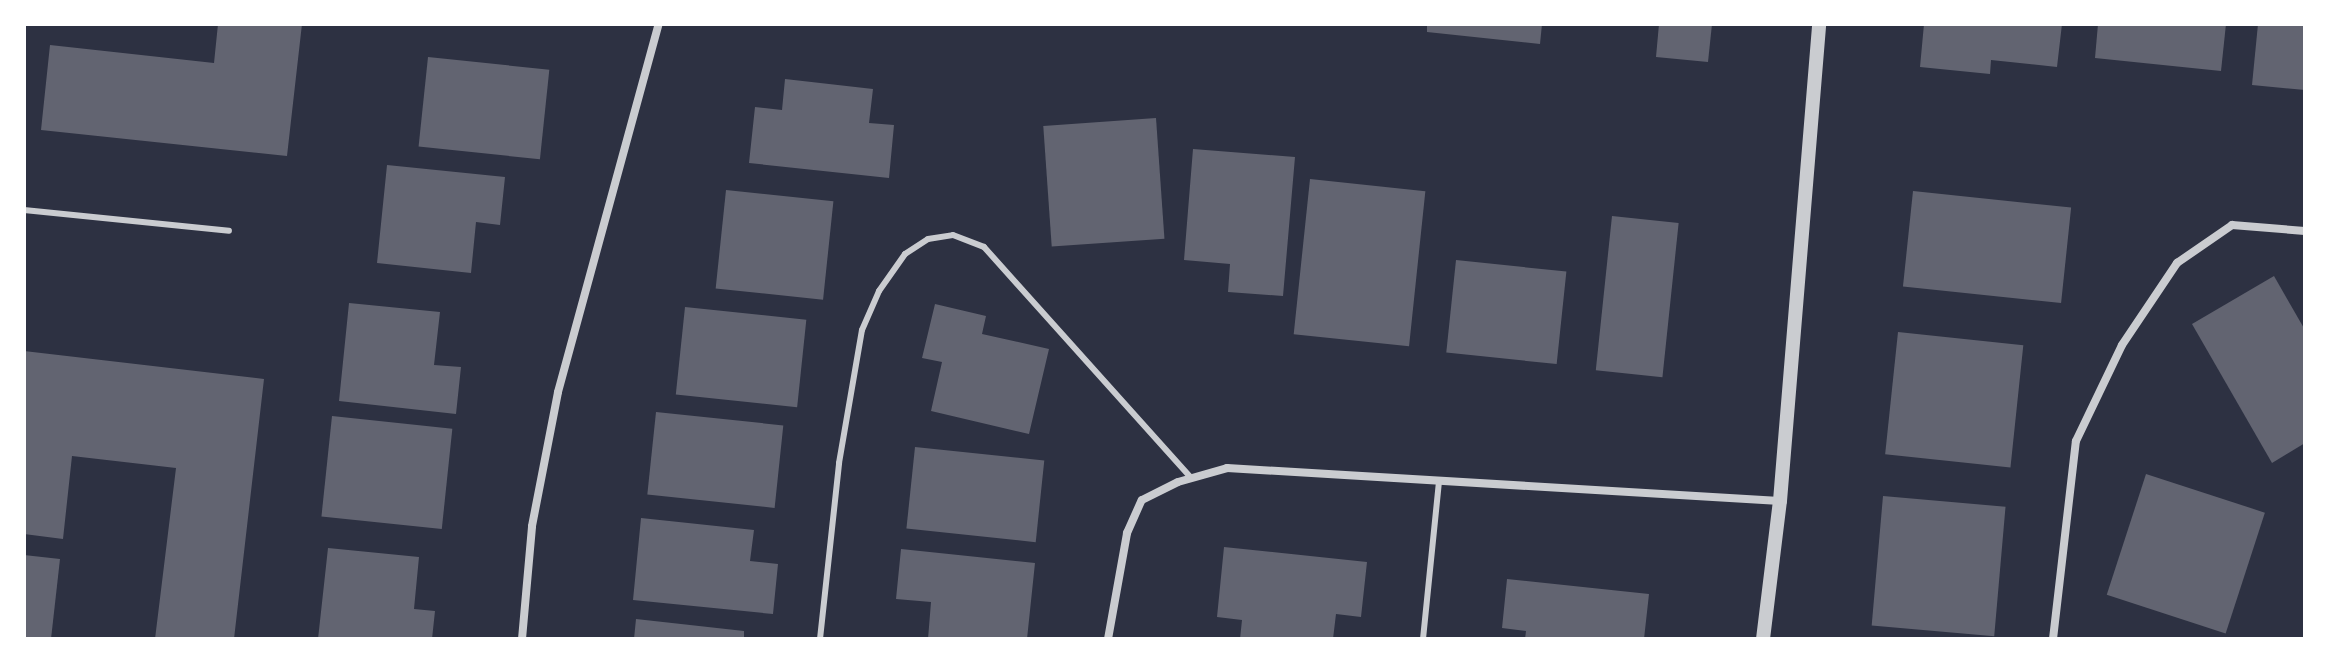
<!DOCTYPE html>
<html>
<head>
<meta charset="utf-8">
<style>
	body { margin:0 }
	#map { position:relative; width:2329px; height:663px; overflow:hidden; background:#2d3142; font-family:Roboto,sans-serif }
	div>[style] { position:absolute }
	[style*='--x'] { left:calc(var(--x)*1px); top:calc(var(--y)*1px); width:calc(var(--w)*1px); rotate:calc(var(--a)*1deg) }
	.building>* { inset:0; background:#626471; transform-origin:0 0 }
	.service>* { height:6px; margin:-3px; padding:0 3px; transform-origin:3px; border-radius:3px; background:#caccd0 }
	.minor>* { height:8px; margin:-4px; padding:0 4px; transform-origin:4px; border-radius:4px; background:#caccd0 }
	.tertiary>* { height:14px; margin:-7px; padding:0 7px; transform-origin:7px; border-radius:7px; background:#caccd0 }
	span { translate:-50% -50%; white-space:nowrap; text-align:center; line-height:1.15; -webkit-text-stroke:7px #fff; paint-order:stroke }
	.frame { position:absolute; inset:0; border:26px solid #fff; pointer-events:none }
</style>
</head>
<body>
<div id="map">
	<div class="building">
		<div style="clip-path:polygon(218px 24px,302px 24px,287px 156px,41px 130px,50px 45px,214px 63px)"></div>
		<div style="clip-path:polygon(1427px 24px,1542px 24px,1540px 44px,1427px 32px)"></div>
		<div style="clip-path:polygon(1659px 24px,1712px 24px,1708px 62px,1656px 57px)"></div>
		<div style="clip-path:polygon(1924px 24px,2062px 24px,2057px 67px,1991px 60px,1990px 74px,1920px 67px)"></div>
		<div style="clip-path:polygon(2098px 24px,2226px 24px,2221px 71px,2095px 58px)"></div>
		<div style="clip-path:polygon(2258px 24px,2305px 24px,2305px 90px,2252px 85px)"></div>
		<div style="left:428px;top:57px;width:122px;height:90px;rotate:6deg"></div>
		<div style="clip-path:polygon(785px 79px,873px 89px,869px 123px,894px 125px,889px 178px,749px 163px,755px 107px,782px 110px)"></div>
		<div style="left:1156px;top:118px;width:121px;height:113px;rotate:86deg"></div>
		<div style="clip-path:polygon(1193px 149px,1295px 157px,1283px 296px,1228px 292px,1230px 264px,1184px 260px)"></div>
		<div style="clip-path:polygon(387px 165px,505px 177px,500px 225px,476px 222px,471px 273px,377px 263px)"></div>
		<div style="left:1310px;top:179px;width:116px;height:156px;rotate:6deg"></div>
		<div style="left:726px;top:190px;width:108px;height:99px;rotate:6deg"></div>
		<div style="left:1913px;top:191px;width:159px;height:96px;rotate:6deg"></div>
		<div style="left:1612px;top:216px;width:67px;height:155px;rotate:6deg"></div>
		<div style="left:1456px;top:260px;width:111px;height:93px;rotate:6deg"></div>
		<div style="clip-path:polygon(2274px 276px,2305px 330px,2305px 443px,2272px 463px,2192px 324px)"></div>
		<div style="clip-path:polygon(349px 303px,440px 312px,434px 365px,461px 367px,456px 414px,339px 401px)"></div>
		<div style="clip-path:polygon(935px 304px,986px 316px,982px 334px,1049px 349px,1029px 434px,931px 411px,942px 362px,922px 358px)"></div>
		<div style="left:685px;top:307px;width:122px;height:88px;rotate:6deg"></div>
		<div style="left:1898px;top:332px;width:126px;height:123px;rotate:6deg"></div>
		<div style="clip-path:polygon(24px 351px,264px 379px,234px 639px,155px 639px,176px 468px,72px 456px,63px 539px,24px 534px)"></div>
		<div style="left:656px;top:412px;width:128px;height:83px;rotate:6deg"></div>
		<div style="left:332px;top:416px;width:121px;height:101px;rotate:6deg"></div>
		<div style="left:915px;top:447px;width:130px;height:82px;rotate:6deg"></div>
		<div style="left:2146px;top:474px;width:125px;height:127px;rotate:18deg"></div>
		<div style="left:1883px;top:496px;width:123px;height:130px;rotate:5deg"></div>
		<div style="clip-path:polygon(641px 518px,754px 530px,750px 561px,778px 564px,773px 614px,633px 600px)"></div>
		<div style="clip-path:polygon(1224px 547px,1367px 562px,1361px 617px,1336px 614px,1333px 639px,1240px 639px,1242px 620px,1217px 617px)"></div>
		<div style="clip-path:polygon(328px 548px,419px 557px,414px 609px,435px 611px,432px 639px,318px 639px)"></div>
		<div style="clip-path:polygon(901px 549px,1035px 563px,1027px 639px,928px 639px,931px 602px,896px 599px)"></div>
		<div style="clip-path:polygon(24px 555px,60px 559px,51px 639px,24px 639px)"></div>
		<div style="clip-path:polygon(1507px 579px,1649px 594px,1644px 639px,1525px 639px,1526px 631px,1502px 628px)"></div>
		<div style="clip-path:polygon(636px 619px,744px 631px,744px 639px,634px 639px)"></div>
	</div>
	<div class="service">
		<div style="--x:24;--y:210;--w:206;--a:5.8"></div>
		<div style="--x:820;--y:639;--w:177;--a:-83.8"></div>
		<div style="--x:839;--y:463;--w:135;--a:-80.2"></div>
		<div style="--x:862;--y:330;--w:43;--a:-66.4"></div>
		<div style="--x:879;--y:291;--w:45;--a:-54.9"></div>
		<div style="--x:905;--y:254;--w:27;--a:-33"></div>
		<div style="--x:928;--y:239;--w:25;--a:-9"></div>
		<div style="--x:953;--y:235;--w:33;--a:21"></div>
		<div style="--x:984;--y:247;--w:310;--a:48.1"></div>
		<div style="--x:1423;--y:639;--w:159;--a:-84.2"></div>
	</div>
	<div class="minor">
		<div style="--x:522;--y:639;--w:113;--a:-84.9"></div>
		<div style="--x:532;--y:526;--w:136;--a:-79"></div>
		<div style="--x:558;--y:392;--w:382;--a:-74.7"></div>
		<div style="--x:1108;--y:639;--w:108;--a:-79.8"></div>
		<div style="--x:1127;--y:533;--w:36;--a:-66"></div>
		<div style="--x:1142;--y:500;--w:40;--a:-26.6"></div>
		<div style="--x:1178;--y:482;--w:51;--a:-15.9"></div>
		<div style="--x:1227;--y:468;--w:554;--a:3.42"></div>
		<div style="--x:2053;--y:639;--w:199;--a:-83.4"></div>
		<div style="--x:2076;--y:441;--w:106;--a:-64.4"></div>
		<div style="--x:2122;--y:345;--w:99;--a:-56.1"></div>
		<div style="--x:2177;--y:263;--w:67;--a:-34.6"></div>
		<div style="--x:2232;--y:225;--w:73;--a:4.7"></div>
	</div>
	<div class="tertiary">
		<div style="--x:1763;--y:639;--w:139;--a:-83"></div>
		<div style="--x:1780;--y:501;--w:479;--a:-85.3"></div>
	</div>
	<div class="frame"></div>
</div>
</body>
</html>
